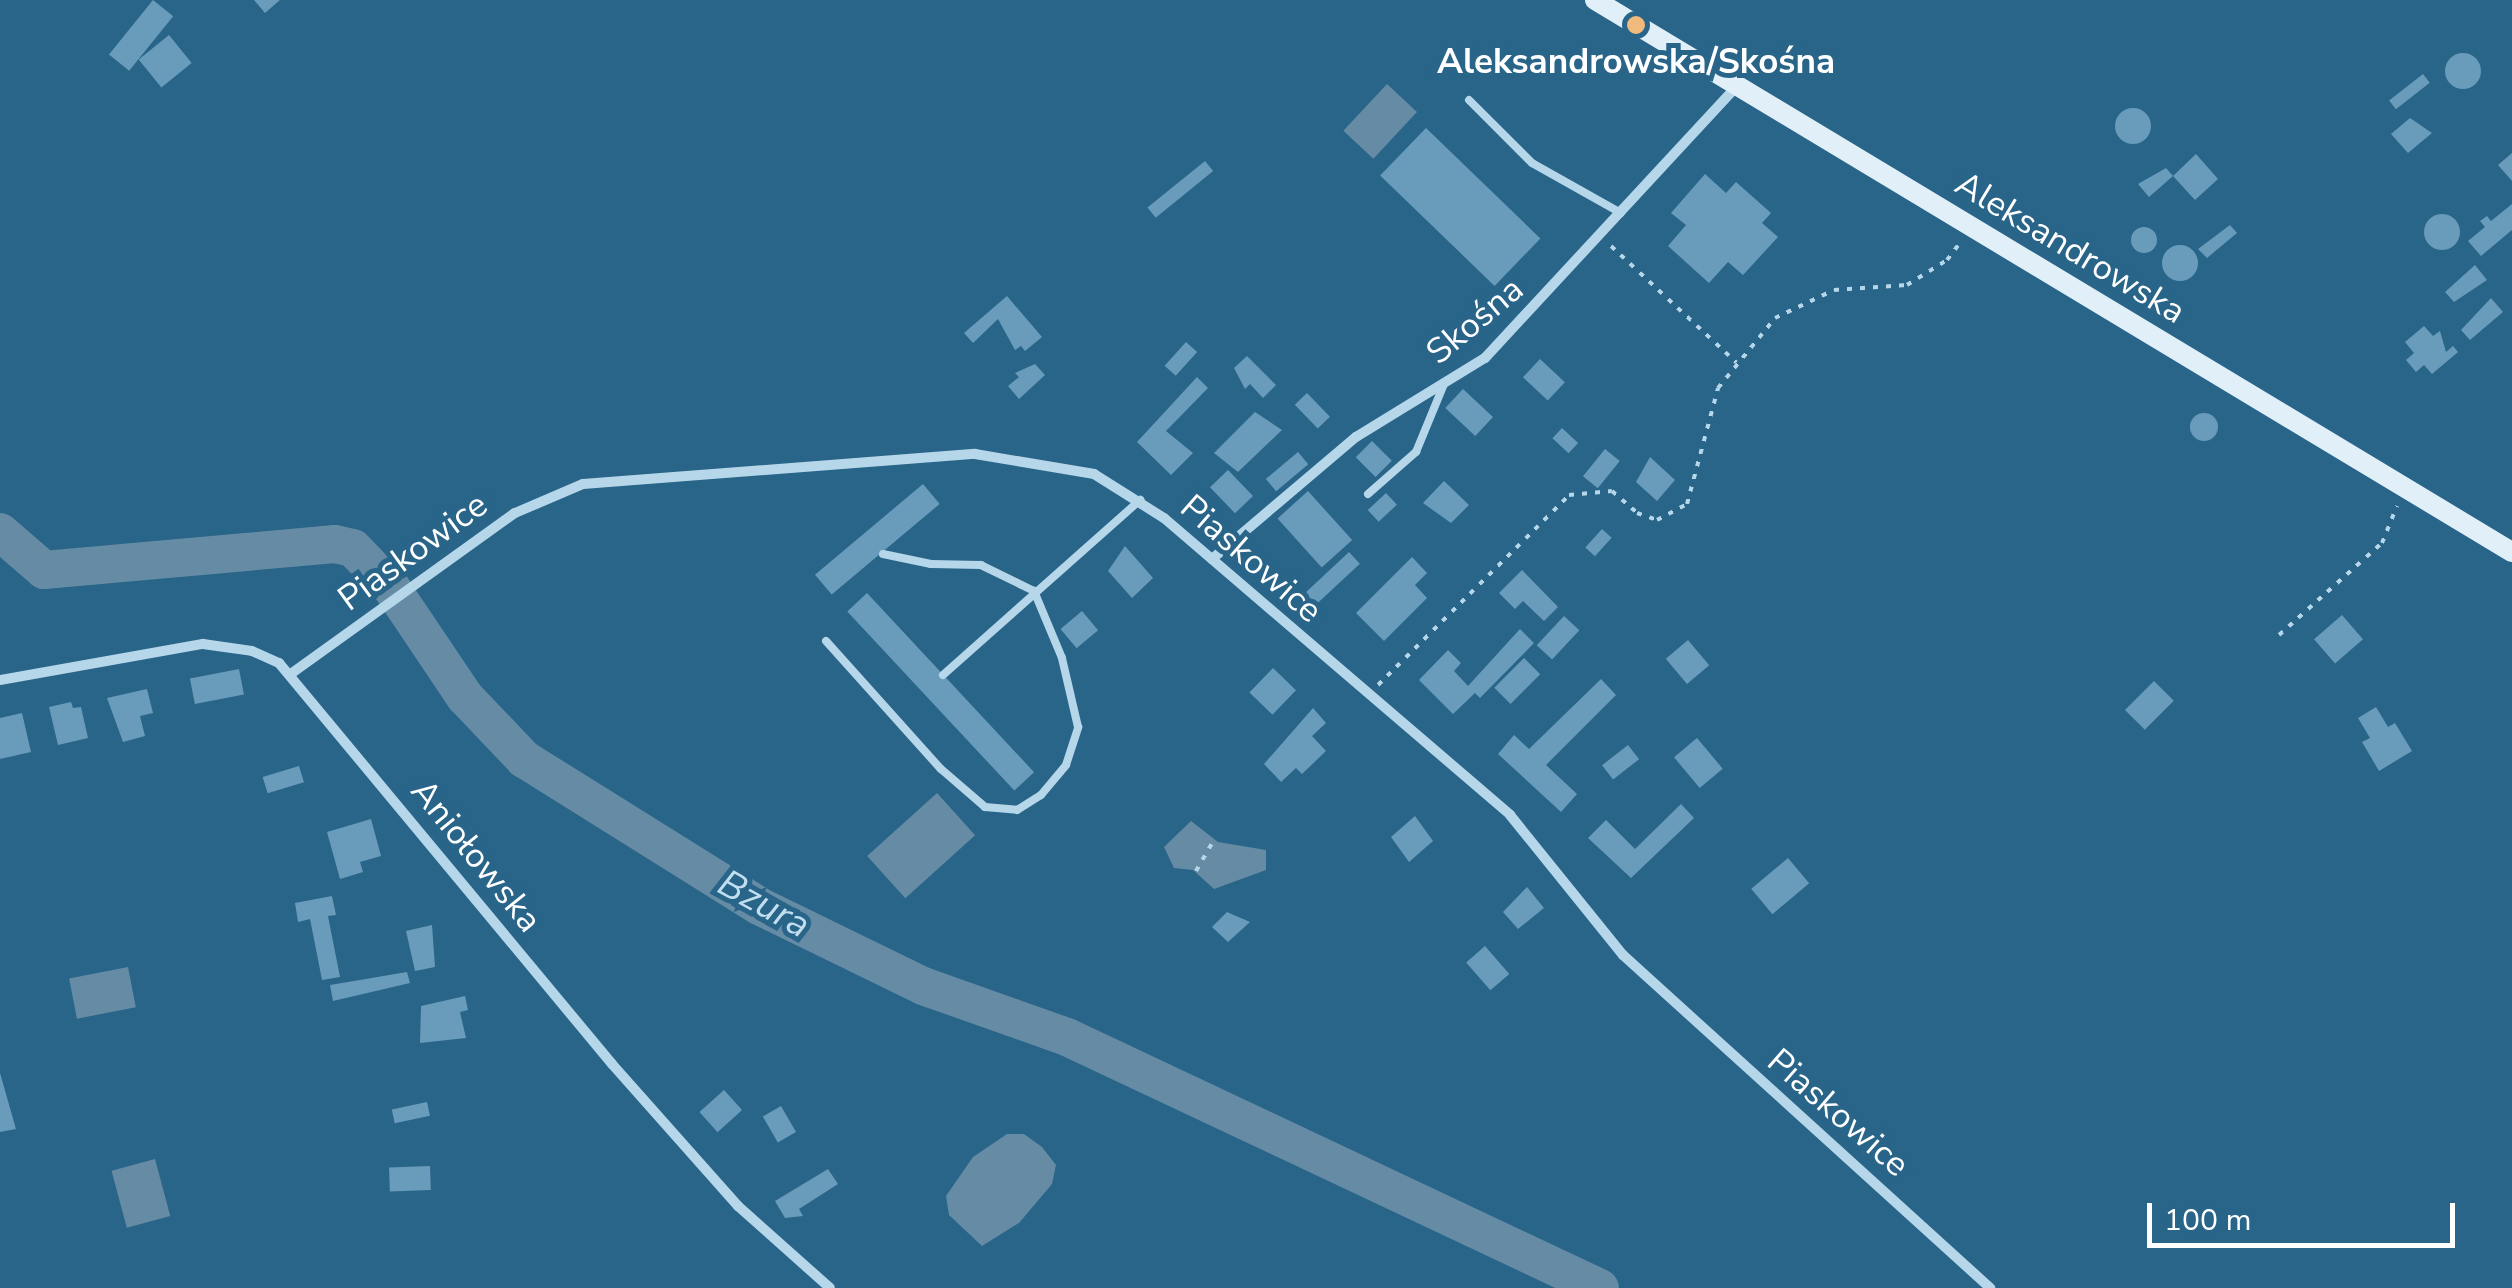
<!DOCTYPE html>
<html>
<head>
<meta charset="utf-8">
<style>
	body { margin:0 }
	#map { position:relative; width:2512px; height:1288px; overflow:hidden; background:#296489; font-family:"Nunito Sans",sans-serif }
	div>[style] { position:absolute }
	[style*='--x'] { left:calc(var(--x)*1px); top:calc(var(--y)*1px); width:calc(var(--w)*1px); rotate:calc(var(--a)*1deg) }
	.water>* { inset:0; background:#658ca4; transform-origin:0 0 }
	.river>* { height:38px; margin:-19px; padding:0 19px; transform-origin:19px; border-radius:19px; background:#658ca4 }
	.building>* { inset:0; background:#699cbb; transform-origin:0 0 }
	.round { border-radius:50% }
	.path>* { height:4px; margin-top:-2px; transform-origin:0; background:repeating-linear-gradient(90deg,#b6d6e9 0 5px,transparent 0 13px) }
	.service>* { height:8px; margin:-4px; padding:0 4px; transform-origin:4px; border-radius:4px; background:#b6d6e9 }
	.minor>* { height:10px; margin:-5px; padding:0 5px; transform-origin:5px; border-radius:5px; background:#b6d6e9 }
	.secondary>* { height:20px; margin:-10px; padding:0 10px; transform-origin:10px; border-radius:10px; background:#e0eff8 }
	.dots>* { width:28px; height:28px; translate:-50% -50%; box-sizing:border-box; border:5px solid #296489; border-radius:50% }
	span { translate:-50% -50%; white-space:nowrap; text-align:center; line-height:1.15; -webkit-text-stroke:10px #296489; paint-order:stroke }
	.poi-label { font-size:35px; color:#fff; font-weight:700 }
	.street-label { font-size:35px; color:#fff }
	.water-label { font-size:38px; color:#c2dff0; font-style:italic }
	.scale { position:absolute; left:2147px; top:1203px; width:308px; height:45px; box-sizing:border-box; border:5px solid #fff; border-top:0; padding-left:12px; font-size:30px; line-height:35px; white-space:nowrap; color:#fff; -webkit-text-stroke:8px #296489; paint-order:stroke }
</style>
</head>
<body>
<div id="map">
	<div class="water">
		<div style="left:1387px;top:84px;width:41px;height:64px;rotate:43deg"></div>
		<div style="left:937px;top:793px;width:57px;height:94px;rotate:48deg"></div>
		<div style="clip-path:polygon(1191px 821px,1218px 842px,1266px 850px,1266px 870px,1214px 889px,1193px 870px,1174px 868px,1164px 847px)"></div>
		<div style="left:128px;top:967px;width:41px;height:60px;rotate:79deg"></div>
		<div style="clip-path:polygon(1007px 1134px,1024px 1134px,1042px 1147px,1056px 1165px,1052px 1184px,1019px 1223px,982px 1246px,949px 1215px,946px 1196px,973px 1157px)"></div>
		<div style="left:155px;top:1159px;width:59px;height:45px;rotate:75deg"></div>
	</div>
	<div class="river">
		<div style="--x:0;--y:532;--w:58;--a:40.8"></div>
		<div style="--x:44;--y:570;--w:292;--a:-5.1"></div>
		<div style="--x:335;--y:544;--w:18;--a:13"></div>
		<div style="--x:353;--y:548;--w:54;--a:45.7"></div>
		<div style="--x:391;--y:587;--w:133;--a:56.1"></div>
		<div style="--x:465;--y:697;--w:86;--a:46.4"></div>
		<div style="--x:524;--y:759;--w:277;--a:32"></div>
		<div style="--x:759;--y:906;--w:182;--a:26"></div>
		<div style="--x:923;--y:986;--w:153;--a:19.5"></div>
		<div style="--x:1067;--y:1037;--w:589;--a:25.22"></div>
	</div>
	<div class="building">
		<div style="left:153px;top:0;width:26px;height:70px;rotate:39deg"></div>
		<div style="clip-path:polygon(254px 0,280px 0,265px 13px)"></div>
		<div style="left:169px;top:35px;width:36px;height:39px;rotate:51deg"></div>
		<div class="round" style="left:2445px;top:53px;width:36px;height:36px"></div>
		<div style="left:2423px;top:74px;width:11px;height:43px;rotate:52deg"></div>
		<div class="round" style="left:2115px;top:108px;width:36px;height:36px"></div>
		<div style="clip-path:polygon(2410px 118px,2432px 133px,2408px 153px,2391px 134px)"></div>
		<div style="left:1426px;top:128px;width:159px;height:66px;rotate:44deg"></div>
		<div style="clip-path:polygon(2512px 153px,2512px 181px,2498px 165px)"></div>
		<div style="clip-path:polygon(2196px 154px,2218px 179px,2195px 200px,2173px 176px,2149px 197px,2138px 184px,2166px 168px,2173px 176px)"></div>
		<div style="left:1205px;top:161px;width:13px;height:74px;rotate:51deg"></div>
		<div style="clip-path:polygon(1705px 174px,1726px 193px,1736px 182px,1771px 213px,1762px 223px,1778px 237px,1743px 275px,1728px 262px,1709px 283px,1668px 246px,1686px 225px,1671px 213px)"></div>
		<div style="clip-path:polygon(2512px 204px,2512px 230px,2481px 256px,2468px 241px,2485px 227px,2480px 221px,2487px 216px,2491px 221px)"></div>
		<div class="round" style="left:2424px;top:214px;width:36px;height:36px"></div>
		<div style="clip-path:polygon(2230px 225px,2237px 233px,2207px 258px,2198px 249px)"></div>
		<div class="round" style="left:2131px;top:227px;width:26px;height:26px"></div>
		<div class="round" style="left:2162px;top:245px;width:36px;height:36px"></div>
		<div style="clip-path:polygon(2475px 265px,2487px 280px,2454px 302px,2445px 292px)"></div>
		<div style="clip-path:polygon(1007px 296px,1042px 337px,1025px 351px,1021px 346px,1015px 350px,998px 319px,973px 343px,964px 333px)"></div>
		<div style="clip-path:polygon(2491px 298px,2503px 312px,2470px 340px,2461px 330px)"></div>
		<div style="clip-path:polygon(2424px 326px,2433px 336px,2440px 331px,2446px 352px,2453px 346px,2458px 352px,2432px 374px,2424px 365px,2416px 372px,2406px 360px,2414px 353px,2405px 342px)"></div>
		<div style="left:1186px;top:342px;width:15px;height:32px;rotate:42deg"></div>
		<div style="clip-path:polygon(1247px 356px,1276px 385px,1263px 398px,1250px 384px,1245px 389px,1234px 368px)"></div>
		<div style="left:1540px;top:359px;width:34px;height:25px;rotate:43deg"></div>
		<div style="clip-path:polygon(1035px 364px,1045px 375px,1019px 399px,1008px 386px,1019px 377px,1015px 373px)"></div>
		<div style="clip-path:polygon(1197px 377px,1208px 388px,1166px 431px,1193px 453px,1171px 475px,1137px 442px)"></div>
		<div style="left:1463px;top:389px;width:41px;height:26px;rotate:43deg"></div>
		<div style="left:1307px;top:393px;width:33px;height:17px;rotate:46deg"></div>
		<div style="clip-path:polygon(1255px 412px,1282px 430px,1238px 472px,1214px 453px)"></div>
		<div class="round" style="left:2190px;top:413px;width:28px;height:28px"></div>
		<div style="left:1562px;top:428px;width:22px;height:14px;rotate:43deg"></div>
		<div style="left:1372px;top:441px;width:28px;height:23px;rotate:45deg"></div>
		<div style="left:1605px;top:449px;width:19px;height:35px;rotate:39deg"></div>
		<div style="left:1298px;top:452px;width:16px;height:42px;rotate:50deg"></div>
		<div style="clip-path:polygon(1650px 457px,1675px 480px,1657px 501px,1636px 482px)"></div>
		<div style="left:1228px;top:470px;width:36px;height:25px;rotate:46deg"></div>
		<div style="clip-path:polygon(1444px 481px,1469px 505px,1451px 523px,1423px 503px)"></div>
		<div style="left:923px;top:484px;width:26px;height:141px;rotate:50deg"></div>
		<div style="left:1308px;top:491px;width:66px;height:41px;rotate:48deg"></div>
		<div style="left:1386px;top:493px;width:16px;height:25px;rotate:47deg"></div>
		<div style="left:1602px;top:529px;width:13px;height:25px;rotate:42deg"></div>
		<div style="clip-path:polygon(1125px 546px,1153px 578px,1132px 598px,1108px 571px)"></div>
		<div style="left:1349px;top:552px;width:16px;height:64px;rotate:47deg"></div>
		<div style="clip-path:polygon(1412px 557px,1427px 573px,1415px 585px,1427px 598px,1384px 641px,1356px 613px)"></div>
		<div style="clip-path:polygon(1522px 570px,1558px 607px,1544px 621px,1523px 601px,1515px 609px,1499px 593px)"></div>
		<div style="left:867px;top:593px;width:245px;height:27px;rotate:47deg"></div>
		<div style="left:1082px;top:611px;width:25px;height:28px;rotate:50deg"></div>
		<div style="left:2342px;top:615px;width:32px;height:37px;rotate:49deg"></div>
		<div style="left:1564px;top:616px;width:21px;height:40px;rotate:43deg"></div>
		<div style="clip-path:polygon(1520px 629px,1534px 643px,1480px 698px,1475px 693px,1453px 714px,1419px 680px,1448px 650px,1461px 663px,1454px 671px,1468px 686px)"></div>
		<div style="left:1688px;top:640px;width:33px;height:29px;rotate:50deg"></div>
		<div style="left:1524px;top:658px;width:23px;height:42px;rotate:45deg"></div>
		<div style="left:1273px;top:668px;width:32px;height:34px;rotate:44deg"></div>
		<div style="left:239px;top:669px;width:26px;height:50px;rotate:79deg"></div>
		<div style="clip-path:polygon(1601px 679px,1616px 695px,1546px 765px,1577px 794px,1561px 812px,1498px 754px,1514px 735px,1529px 749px)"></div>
		<div style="left:2154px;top:681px;width:28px;height:41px;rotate:45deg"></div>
		<div style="clip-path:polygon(147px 689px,153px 713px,140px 716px,145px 736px,123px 742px,107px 698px)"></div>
		<div style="clip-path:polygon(71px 702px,73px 708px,81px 707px,88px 738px,58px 745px,49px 707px)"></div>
		<div style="clip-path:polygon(2376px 707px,2388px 727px,2395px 723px,2412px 751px,2379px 771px,2362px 742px,2370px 738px,2358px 718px)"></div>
		<div style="clip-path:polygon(1313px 708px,1326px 723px,1312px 736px,1326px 751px,1302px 774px,1296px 768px,1281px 782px,1264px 764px)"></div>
		<div style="clip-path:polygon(22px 713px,31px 752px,0 759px,0 718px)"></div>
		<div style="left:1697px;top:738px;width:40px;height:30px;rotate:50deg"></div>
		<div style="left:1628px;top:745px;width:18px;height:33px;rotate:52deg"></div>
		<div style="left:299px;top:766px;width:17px;height:38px;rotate:73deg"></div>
		<div style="clip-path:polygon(1681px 804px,1694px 818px,1631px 878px,1588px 838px,1606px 820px,1635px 849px)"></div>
		<div style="clip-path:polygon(1415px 816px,1433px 841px,1409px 862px,1391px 837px)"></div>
		<div style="clip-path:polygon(371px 819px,381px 856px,360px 862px,363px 872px,340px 879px,327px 832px)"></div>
		<div style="left:1788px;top:858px;width:33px;height:48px;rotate:50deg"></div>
		<div style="clip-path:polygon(1527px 887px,1544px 908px,1518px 929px,1503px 912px)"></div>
		<div style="clip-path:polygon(332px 896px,336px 915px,328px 916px,340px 977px,322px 980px,310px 919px,298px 922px,295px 903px)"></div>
		<div style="clip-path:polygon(1227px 912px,1250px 922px,1228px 942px,1212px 927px)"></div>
		<div style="clip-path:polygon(432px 925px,435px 967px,415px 971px,406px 931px)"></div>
		<div style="left:1485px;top:946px;width:37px;height:25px;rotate:49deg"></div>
		<div style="clip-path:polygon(407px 972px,410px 983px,333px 1001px,330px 985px)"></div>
		<div style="clip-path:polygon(465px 996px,468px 1010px,460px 1012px,466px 1038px,420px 1043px,421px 1006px)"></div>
		<div style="clip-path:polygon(0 1073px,16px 1129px,0 1132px)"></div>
		<div style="left:724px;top:1090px;width:27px;height:33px;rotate:48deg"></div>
		<div style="left:427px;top:1102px;width:14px;height:36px;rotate:78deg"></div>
		<div style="left:781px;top:1106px;width:30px;height:21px;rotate:60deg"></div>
		<div style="left:430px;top:1166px;width:24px;height:41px;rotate:88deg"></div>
		<div style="clip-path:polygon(828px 1169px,838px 1184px,799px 1209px,803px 1216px,785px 1218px,775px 1201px)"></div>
	</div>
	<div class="path">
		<div style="--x:1611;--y:246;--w:171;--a:42.9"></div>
		<div style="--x:2279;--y:635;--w:138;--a:-41.8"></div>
		<div style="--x:2382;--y:543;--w:40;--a:-68"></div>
		<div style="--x:1378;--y:685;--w:269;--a:-44.8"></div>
		<div style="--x:1569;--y:495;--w:43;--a:-5.3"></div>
		<div style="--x:1612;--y:491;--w:33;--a:41"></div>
		<div style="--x:1637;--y:513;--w:21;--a:19"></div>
		<div style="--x:1657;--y:520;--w:34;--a:-28"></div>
		<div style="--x:1687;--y:504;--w:120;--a:-75"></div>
		<div style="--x:1718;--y:388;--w:90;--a:-50.8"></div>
		<div style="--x:1775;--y:318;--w:65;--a:-25.4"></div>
		<div style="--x:1834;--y:290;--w:73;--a:-3.9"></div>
		<div style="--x:1907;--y:285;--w:47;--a:-32"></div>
		<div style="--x:1947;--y:260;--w:21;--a:-53"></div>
		<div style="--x:1196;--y:871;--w:36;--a:-60"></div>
	</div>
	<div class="service">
		<div style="--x:1469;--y:100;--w:89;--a:45"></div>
		<div style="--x:1532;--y:163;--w:102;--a:29.3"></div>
		<div style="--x:1368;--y:494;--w:64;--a:-41.2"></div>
		<div style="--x:1416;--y:452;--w:74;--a:-67.6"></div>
		<div style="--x:826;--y:641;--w:172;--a:48.1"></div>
		<div style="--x:941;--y:769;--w:58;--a:40.8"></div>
		<div style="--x:985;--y:807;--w:32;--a:5"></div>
		<div style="--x:1017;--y:810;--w:28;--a:-32"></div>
		<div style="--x:1041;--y:795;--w:39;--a:-50"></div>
		<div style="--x:1066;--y:765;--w:40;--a:-72"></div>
		<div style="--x:1078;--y:727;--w:71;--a:-103.1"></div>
		<div style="--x:1062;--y:658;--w:73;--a:-112.7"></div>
		<div style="--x:1034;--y:591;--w:59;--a:-153.9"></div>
		<div style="--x:981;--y:565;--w:50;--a:-178.9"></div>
		<div style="--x:931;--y:564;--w:49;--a:-168.2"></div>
		<div style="--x:943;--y:675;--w:264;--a:-41.6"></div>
	</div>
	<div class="minor">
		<div style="--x:1212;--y:559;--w:189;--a:-40.3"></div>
		<div style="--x:1356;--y:437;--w:151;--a:-31.5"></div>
		<div style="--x:1485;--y:358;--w:371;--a:-47.2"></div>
		<div style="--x:292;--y:673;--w:274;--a:-35.7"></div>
		<div style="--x:515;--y:513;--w:74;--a:-23.1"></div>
		<div style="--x:583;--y:484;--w:393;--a:-4.4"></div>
		<div style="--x:975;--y:454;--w:121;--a:9.5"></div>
		<div style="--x:1094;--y:474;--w:83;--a:32.2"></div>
		<div style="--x:1164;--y:518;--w:456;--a:40.6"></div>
		<div style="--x:1510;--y:815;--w:180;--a:51.1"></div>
		<div style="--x:1623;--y:955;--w:496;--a:42.2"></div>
		<div style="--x:0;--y:680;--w:206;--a:-10.1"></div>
		<div style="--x:203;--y:644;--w:49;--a:8.1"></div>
		<div style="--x:252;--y:651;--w:30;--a:24"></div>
		<div style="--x:279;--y:663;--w:521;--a:50.29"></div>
		<div style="--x:612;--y:1064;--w:190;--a:48.4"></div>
		<div style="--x:738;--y:1206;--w:123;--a:41.7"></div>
	</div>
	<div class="secondary">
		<div style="--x:1595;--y:0;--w:1070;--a:31.05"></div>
	</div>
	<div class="dots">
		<div style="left:1636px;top:25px;background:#f0ba7d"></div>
	</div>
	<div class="poi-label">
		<span style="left:1636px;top:62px">Aleksandrowska/Skośna</span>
	</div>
	<div class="street-label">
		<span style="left:2070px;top:248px;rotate:31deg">Aleksandrowska</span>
		<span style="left:1475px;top:321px;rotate:-40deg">Skośna</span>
		<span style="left:413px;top:552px;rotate:-36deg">Piaskowice</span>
		<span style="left:1251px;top:559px;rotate:41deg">Piaskowice</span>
		<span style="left:476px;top:856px;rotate:51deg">Aniołowska</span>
		<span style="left:1838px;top:1113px;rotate:41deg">Piaskowice</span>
	</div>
	<div class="water-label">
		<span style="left:764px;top:904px;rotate:29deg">Bzura</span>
	</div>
	<div class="scale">100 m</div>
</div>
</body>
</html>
